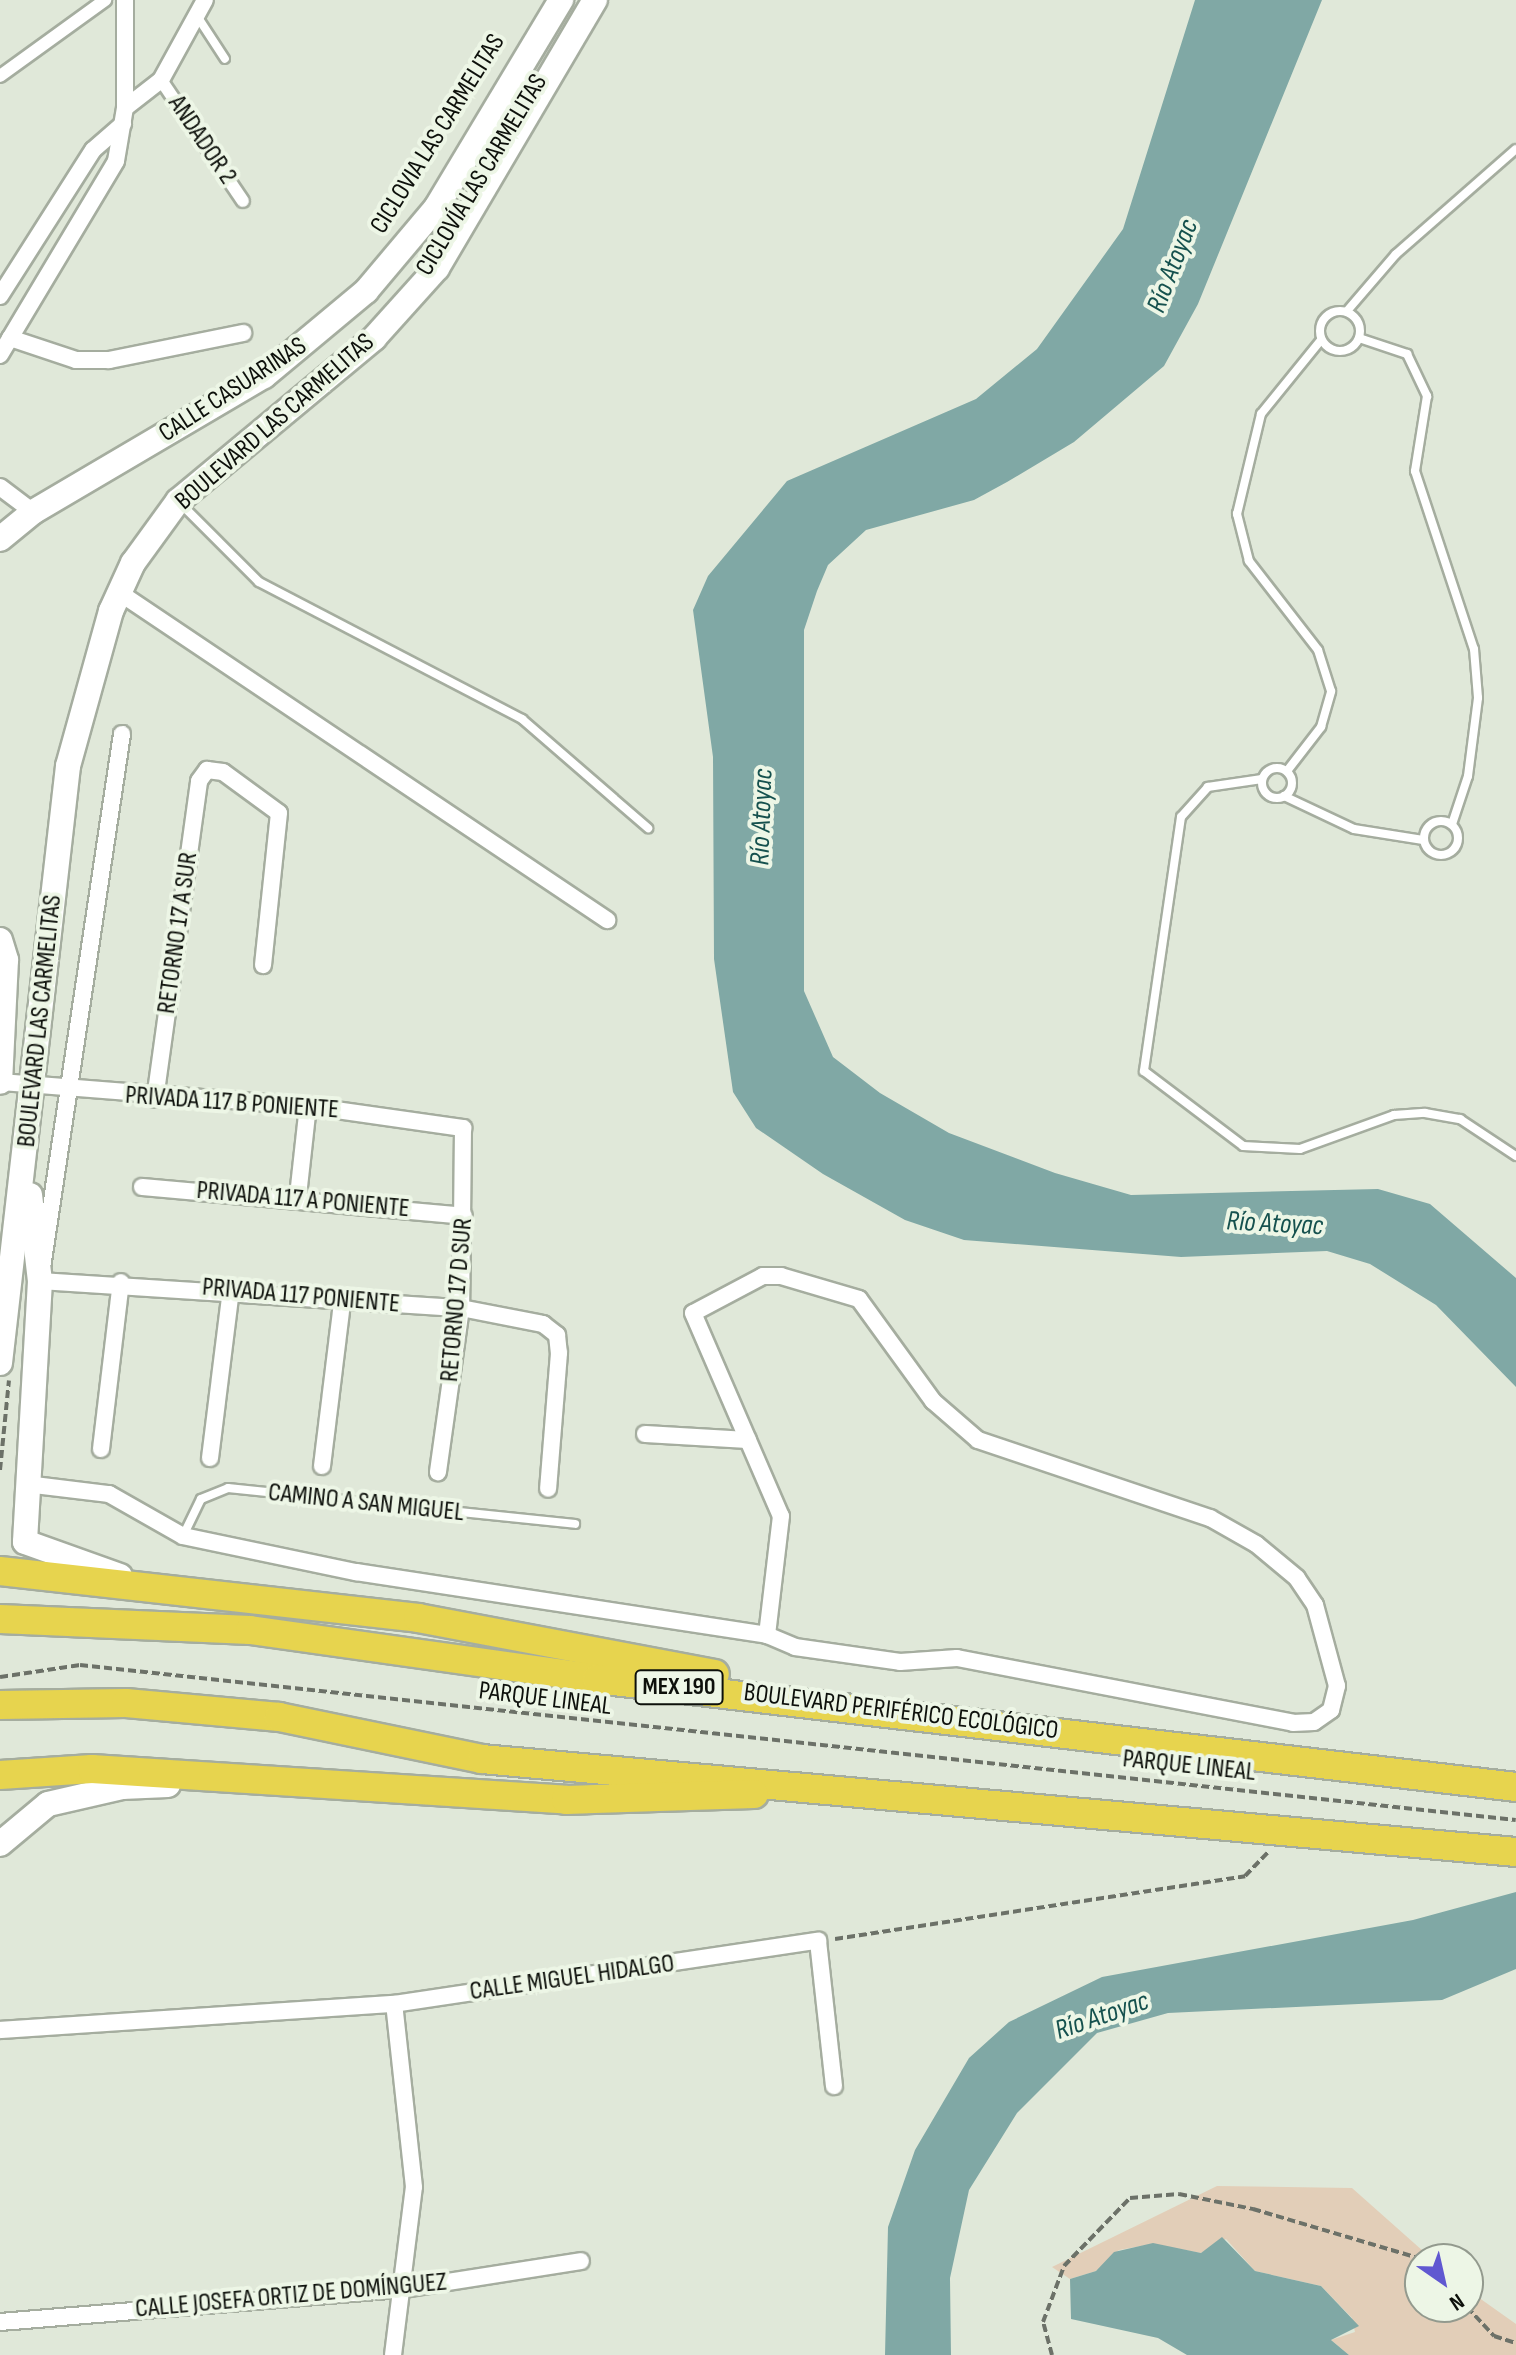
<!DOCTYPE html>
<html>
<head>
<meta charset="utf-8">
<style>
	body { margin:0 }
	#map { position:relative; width:1516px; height:2355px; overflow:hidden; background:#e0e8d9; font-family:"Sofia Sans Condensed",sans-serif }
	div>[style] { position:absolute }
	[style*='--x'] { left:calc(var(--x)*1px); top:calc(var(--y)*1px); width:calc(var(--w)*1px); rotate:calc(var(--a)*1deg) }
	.green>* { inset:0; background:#e2ceb8 }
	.water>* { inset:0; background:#80a8a5 }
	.path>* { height:4px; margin-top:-2px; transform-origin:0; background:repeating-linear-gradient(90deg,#6c7168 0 8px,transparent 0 12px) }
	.roads { filter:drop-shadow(2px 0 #a5ad9f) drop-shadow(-2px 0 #a5ad9f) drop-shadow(0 2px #a5ad9f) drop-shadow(0 -2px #a5ad9f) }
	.service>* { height:8px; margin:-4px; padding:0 4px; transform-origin:4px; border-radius:4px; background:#fff }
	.service>.ring { margin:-4px; padding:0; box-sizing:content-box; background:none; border:8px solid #fff; border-radius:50% }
	.pedestrian>* { height:12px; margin:-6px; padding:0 6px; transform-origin:6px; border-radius:6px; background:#fff }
	.minor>* { height:16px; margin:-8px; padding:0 8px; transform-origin:8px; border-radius:8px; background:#fff }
	.secondary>* { height:24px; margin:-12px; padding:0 12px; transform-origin:12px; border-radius:12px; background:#fff }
	.trunk>* { height:28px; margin:-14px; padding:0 14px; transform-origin:14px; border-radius:14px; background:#e7d44e }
	span { translate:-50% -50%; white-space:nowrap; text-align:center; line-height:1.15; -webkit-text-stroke:8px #edf6e6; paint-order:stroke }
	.shield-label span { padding:2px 6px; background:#edf6e6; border:2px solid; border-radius:6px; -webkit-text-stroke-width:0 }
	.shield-label { font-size:24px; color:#0d100b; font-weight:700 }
	.street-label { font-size:26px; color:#0d100b }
	.water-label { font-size:28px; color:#15514e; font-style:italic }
	.north { position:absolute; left:1404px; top:2243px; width:80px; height:80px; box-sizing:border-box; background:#edf6e6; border:2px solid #939a8e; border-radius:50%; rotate:146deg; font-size:22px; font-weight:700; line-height:32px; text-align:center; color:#0d100b }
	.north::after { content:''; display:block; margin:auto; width:28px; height:36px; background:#6058d1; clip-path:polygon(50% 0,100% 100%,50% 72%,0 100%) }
</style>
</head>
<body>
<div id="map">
	<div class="green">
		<div style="clip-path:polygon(1217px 2186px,1352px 2188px,1432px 2259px,1420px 2259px,1420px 2307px,1468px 2307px,1468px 2290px,1516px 2324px,1516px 2355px,1349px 2355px,1331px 2340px,1355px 2332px,1352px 2318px,1321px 2286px,1255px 2271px,1226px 2239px,1201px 2253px,1153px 2244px,1119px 2250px,1096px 2271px,1070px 2279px,1052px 2267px)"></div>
	</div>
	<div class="water">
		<div style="clip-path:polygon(1195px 0,1322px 0,1198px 304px,1164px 366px,1074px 442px,1007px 482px,974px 500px,866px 530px,828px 565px,817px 591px,804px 630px,804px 991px,833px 1057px,880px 1093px,949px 1133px,1055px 1173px,1131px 1195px,1378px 1189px,1430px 1204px,1516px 1278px,1516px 1387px,1436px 1305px,1370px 1264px,1327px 1251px,1181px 1257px,964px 1240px,905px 1220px,823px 1174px,756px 1128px,733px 1092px,714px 959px,713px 757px,693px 610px,708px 576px,787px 481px,976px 399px,1037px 349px,1123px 229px)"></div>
		<div style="clip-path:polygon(1516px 1892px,1516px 1969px,1442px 2000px,1168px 2013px,1097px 2033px,1017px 2113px,969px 2190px,950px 2278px,951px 2355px,885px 2355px,888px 2227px,915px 2150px,969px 2058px,1009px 2022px,1102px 1977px,1413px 1920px)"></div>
		<div style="clip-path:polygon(1222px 2237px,1255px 2271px,1321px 2286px,1359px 2326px,1331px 2340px,1349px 2355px,1187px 2355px,1158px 2338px,1071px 2319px,1070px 2279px,1096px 2271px,1114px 2252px,1153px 2243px,1201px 2253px)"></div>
	</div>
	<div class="path">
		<div style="--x:0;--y:1470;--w:90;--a:-84.3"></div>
		<div style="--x:0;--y:1677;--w:81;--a:-8.5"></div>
		<div style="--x:80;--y:1665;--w:1444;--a:6.16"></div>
		<div style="--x:835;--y:1939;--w:415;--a:-8.7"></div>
		<div style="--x:1245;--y:1876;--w:35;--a:-46"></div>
		<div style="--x:1467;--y:2307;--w:40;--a:47"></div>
		<div style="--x:1494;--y:2336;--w:23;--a:18"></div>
		<div style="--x:1052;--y:2355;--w:34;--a:-105"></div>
		<div style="--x:1043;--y:2322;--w:60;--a:-69.4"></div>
		<div style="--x:1064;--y:2266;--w:95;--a:-45.9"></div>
		<div style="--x:1130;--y:2198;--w:49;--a:-4.7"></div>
		<div style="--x:1179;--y:2194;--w:76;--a:11.5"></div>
		<div style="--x:1253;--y:2209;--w:176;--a:16.5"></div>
	</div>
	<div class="roads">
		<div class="service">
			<div style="--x:197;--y:16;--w:51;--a:56.9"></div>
			<div class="ring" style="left:1320px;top:311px;width:32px;height:32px"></div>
			<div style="--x:1347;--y:311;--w:75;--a:-49.3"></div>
			<div style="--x:1396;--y:254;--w:159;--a:-41.2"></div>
			<div style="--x:1359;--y:338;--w:51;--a:18.4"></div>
			<div style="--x:1407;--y:354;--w:47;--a:64.5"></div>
			<div style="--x:1427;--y:396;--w:76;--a:99.1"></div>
			<div style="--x:1415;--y:471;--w:188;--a:71.7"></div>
			<div style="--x:1474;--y:649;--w:49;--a:85.3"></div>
			<div style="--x:1478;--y:698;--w:79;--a:97.3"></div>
			<div style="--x:1468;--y:776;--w:51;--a:108.4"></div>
			<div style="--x:181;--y:504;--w:110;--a:45"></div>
			<div style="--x:259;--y:582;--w:297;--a:27.5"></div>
			<div style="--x:522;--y:719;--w:167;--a:40.9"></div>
			<div class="ring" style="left:1262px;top:768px;width:22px;height:22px"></div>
			<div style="--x:1287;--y:771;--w:56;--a:-52.3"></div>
			<div style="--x:1321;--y:727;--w:37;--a:-74"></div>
			<div style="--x:1331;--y:691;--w:43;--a:-107.6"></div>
			<div style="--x:1318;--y:650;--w:113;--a:-127.8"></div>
			<div style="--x:1249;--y:561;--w:49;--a:-104.3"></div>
			<div style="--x:1237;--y:514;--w:103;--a:-76.5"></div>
			<div style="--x:1261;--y:414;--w:95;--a:-51"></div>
			<div style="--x:1262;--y:779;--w:55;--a:171.6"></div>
			<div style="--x:1208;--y:787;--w:40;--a:132"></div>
			<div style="--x:1181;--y:817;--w:257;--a:98.3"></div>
			<div style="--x:1144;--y:1071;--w:124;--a:37.1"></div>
			<div style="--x:1243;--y:1146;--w:57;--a:3"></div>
			<div style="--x:1300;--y:1149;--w:100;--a:-19.9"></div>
			<div style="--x:1394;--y:1115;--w:31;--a:-4"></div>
			<div style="--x:1425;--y:1113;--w:36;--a:10"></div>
			<div style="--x:1460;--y:1119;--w:67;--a:33.5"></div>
			<div style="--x:1284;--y:796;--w:77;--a:25.2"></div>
			<div style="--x:1354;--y:829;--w:70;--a:9.1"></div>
			<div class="ring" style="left:1424px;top:821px;width:26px;height:26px"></div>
			<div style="--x:183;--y:1536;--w:41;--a:-64.1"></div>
			<div style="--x:201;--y:1499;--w:29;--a:-22"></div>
			<div style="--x:228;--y:1488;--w:349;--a:5.9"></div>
		</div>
		<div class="pedestrian">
			<div style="--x:0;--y:76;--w:130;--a:-35.9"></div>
			<div style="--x:161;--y:80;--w:146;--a:55.9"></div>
		</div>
		<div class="minor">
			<div style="--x:125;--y:0;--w:108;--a:90"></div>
			<div style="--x:0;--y:296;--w:173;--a:-57.5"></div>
			<div style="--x:93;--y:150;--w:40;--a:-41"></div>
			<div style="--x:10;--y:338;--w:70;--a:18.4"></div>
			<div style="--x:76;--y:360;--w:33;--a:0"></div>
			<div style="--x:109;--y:360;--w:137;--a:-11.4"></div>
			<div style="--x:0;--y:355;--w:226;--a:-59.1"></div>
			<div style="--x:116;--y:161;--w:54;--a:-80.4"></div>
			<div style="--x:125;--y:108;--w:46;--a:-37.9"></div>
			<div style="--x:161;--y:80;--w:91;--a:-61.2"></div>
			<div style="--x:0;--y:487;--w:41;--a:37.1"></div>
			<div style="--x:120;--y:593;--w:587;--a:33.88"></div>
			<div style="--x:122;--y:734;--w:553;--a:98.53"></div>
			<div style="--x:40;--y:1281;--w:422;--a:3.7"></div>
			<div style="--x:461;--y:1308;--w:84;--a:11"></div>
			<div style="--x:543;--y:1324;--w:18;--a:38"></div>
			<div style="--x:557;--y:1335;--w:18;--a:84"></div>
			<div style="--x:559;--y:1353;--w:136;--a:94.6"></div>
			<div style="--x:0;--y:1082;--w:309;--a:4.5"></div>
			<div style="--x:308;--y:1106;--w:157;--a:8.1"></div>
			<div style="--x:463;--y:1128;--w:180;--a:90.6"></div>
			<div style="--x:461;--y:1308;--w:166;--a:98"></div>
			<div style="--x:155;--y:1099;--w:321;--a:-82.1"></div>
			<div style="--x:199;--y:781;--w:14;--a:-54"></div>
			<div style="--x:207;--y:770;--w:16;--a:7"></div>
			<div style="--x:223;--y:772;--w:69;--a:36.2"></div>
			<div style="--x:279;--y:813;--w:153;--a:96"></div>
			<div style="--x:142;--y:1187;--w:323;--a:5.1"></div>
			<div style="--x:298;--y:1196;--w:91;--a:-83.7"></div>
			<div style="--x:645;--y:1434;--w:103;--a:3.3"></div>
			<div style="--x:101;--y:1449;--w:168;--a:-83.2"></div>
			<div style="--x:210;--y:1458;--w:170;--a:-82.9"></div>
			<div style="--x:322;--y:1466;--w:164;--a:-83"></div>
			<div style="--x:26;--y:1484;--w:84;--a:6.9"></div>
			<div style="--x:109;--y:1494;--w:85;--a:29.6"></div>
			<div style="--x:183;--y:1536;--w:177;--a:11.8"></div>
			<div style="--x:356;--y:1572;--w:416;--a:8.7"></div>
			<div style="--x:767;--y:1635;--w:30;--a:23"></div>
			<div style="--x:795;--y:1647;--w:106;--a:8.1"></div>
			<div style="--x:900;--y:1662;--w:57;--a:-4"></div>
			<div style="--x:957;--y:1658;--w:342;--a:10.9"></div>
			<div style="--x:1293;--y:1723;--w:21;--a:-3"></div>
			<div style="--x:1314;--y:1722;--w:21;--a:-35"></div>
			<div style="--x:1331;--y:1710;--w:25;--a:-76"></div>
			<div style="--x:1337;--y:1686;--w:84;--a:-105.2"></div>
			<div style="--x:1315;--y:1605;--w:32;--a:-124"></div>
			<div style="--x:1297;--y:1578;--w:53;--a:-140.3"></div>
			<div style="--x:1256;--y:1544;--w:53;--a:-150.5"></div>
			<div style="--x:1210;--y:1518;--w:245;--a:-161.4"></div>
			<div style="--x:978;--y:1440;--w:60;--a:-139.1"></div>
			<div style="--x:933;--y:1401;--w:126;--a:-126"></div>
			<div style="--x:859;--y:1299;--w:81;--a:-163.6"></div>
			<div style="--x:781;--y:1276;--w:18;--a:180"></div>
			<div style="--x:763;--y:1276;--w:79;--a:152.1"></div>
			<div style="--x:693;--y:1313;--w:221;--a:66.6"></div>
			<div style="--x:781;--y:1516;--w:120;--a:96.7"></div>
			<div style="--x:0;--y:2030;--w:395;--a:-3.8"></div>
			<div style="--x:394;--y:2004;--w:429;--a:-8.5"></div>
			<div style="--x:818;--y:1941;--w:146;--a:83.7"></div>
			<div style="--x:0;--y:2322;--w:404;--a:-4.7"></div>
			<div style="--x:403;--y:2289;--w:180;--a:-8.9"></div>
			<div style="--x:393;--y:2355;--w:169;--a:-82.9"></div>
			<div style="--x:414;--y:2187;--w:184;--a:-96.2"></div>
		</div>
		<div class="secondary">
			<div style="--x:0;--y:539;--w:43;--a:-39.3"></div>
			<div style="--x:33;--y:512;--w:268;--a:-30.5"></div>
			<div style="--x:264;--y:376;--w:133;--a:-39.8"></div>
			<div style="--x:366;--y:291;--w:109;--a:-49.9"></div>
			<div style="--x:436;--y:208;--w:243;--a:-59"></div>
			<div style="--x:0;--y:940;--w:21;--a:73"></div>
			<div style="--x:6;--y:960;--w:122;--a:92.8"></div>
			<div style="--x:30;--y:1195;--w:87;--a:83.4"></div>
			<div style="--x:40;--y:1281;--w:261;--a:93.3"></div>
			<div style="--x:25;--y:1542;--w:101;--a:19.7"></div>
			<div style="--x:0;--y:1363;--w:601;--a:-83.5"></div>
			<div style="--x:68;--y:766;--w:161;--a:-74.5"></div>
			<div style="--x:111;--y:611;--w:53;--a:-65.4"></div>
			<div style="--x:133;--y:563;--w:77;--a:-54"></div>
			<div style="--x:178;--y:501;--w:255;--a:-39.7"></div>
			<div style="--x:374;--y:338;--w:94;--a:-48"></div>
			<div style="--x:437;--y:268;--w:311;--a:-59.5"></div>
			<div style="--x:0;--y:1844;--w:62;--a:-39.8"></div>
			<div style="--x:48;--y:1804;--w:76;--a:-12.9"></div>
			<div style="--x:122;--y:1787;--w:46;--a:-2.5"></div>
		</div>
		<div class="trunk">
			<div style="--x:0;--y:1571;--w:421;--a:6.4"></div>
			<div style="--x:418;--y:1618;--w:302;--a:10.7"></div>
			<div style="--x:0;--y:1619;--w:250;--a:2.5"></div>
			<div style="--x:250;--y:1630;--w:350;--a:8"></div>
			<div style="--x:597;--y:1679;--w:925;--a:6.7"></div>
			<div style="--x:0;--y:1705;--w:126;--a:-0.9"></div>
			<div style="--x:126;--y:1703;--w:154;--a:5.2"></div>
			<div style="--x:279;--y:1717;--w:207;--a:11.7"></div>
			<div style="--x:482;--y:1759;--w:1038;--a:5.14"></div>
			<div style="--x:0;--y:1775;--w:92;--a:-3.7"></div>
			<div style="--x:92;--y:1769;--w:475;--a:3.7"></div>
			<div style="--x:566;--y:1800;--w:188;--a:-1.8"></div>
		</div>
	</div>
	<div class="shield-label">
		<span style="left:679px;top:1687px">MEX 190</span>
	</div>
	<div class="street-label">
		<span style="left:438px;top:134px;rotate:-58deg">CICLOVIA LAS CARMELITAS</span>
		<span style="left:202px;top:140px;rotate:56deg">ANDADOR 2</span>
		<span style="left:482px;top:175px;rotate:-59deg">CICLOVÍA LAS CARMELITAS</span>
		<span style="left:233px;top:390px;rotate:-33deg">CALLE CASUARINAS</span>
		<span style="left:275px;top:422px;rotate:-41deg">BOULEVARD LAS CARMELITAS</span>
		<span style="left:178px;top:933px;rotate:-82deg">RETORNO 17 A SUR</span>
		<span style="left:40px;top:1021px;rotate:-84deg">BOULEVARD LAS CARMELITAS</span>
		<span style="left:232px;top:1103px;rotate:4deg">PRIVADA 117 B PONIENTE</span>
		<span style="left:303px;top:1200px;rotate:5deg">PRIVADA 117 A PONIENTE</span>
		<span style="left:301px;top:1296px;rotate:5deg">PRIVADA 117 PONIENTE</span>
		<span style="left:457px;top:1300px;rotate:-85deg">RETORNO 17 D SUR</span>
		<span style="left:366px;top:1503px;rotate:6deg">CAMINO A SAN MIGUEL</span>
		<span style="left:545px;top:1699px;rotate:7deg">PARQUE LINEAL</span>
		<span style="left:901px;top:1712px;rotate:7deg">BOULEVARD PERIFÉRICO ECOLÓGICO</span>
		<span style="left:1189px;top:1766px;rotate:6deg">PARQUE LINEAL</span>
		<span style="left:572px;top:1978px;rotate:-8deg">CALLE MIGUEL HIDALGO</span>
		<span style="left:291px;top:2296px;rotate:-5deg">CALLE JOSEFA ORTIZ DE DOMÍNGUEZ</span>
	</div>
	<div class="water-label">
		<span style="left:1173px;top:266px;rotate:-69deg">Río Atoyac</span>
		<span style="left:762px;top:817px;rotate:-88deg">Río Atoyac</span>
		<span style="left:1275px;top:1224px;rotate:3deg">Río Atoyac</span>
		<span style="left:1102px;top:2016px;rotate:-19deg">Río Atoyac</span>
	</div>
	<div class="north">N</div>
</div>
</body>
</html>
